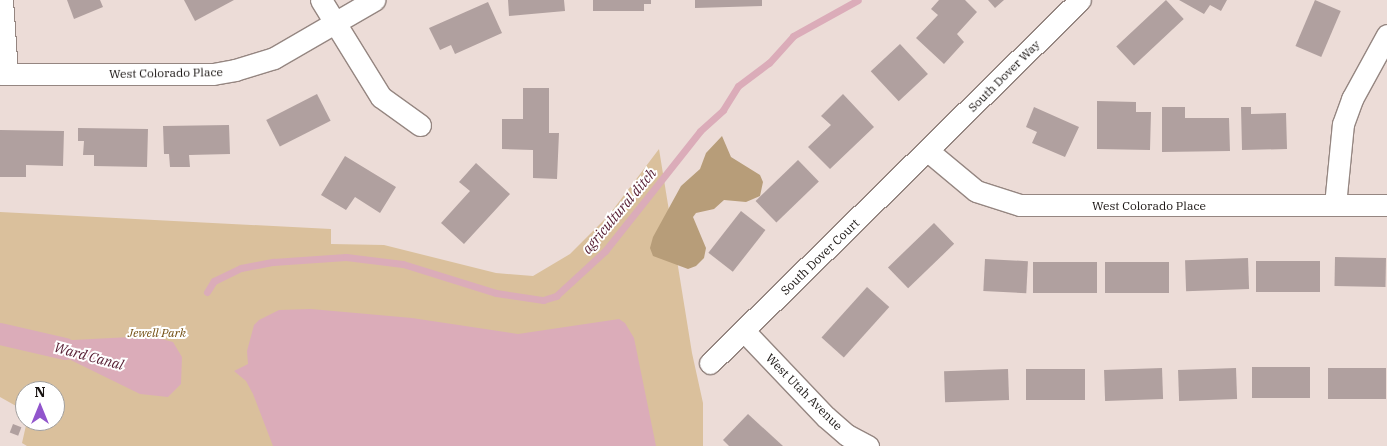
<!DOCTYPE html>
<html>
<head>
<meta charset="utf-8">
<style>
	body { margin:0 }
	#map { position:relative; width:1387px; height:446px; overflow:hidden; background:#ecdcd7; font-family:"IBM Plex Serif",serif }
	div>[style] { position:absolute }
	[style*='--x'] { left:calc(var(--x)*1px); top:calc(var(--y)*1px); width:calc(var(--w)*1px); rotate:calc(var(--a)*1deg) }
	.green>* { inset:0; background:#dac09c }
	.forest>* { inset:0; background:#b79d79 }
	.water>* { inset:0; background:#dbacb9 }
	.stream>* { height:7px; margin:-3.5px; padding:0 3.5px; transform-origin:3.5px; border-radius:3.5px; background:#dbacb9 }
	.canal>* { height:22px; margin:-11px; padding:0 11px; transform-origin:11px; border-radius:11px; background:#dbacb9 }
	.building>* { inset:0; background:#b0a09f; transform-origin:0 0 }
	.roads { filter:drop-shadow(1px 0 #958681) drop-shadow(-1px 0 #958681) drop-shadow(0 1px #958681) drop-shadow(0 -1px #958681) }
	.minor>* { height:21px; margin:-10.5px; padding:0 10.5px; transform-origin:10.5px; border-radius:10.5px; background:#fff }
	span { translate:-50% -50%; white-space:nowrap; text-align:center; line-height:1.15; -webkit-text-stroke:4px #fff; paint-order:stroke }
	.street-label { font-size:12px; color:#171210 }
	.park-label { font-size:12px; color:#724e11; font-style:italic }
	.water-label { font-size:14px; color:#531a2f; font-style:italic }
	.north { position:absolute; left:15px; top:381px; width:50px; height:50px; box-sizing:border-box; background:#fff; border:1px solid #a2a09f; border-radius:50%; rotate:0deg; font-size:14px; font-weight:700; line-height:20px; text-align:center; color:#171210 }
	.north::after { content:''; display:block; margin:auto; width:18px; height:22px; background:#9155cc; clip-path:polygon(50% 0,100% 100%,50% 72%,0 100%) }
</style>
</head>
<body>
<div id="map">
	<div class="green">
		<div style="clip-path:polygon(659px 149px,692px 353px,703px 403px,703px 446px,27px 446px,22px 443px,27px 421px,55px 421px,55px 391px,25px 391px,25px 411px,0 397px,0 212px,331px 229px,331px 244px,384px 245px,496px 273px,533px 276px,570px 254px,609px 215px)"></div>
	</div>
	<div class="forest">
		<div style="clip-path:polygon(722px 136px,731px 157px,760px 175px,763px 182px,760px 196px,746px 202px,724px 200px,714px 209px,696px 213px,693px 217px,706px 248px,704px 258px,696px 266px,688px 269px,653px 256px,650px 248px,653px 237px,681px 186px,700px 169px,706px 153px)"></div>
	</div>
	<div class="water">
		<div style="clip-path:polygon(311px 309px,412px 318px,518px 334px,619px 319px,625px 323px,634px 338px,656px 446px,273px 446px,253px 394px,246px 381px,234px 371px,248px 364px,247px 351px,254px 325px,259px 320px,279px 310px)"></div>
		<div style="clip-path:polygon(150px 336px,173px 342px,182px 357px,181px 384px,168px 397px,140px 394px,34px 342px)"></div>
	</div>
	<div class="stream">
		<div style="--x:207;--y:292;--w:13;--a:-58"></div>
		<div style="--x:214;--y:281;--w:30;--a:-26"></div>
		<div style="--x:241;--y:268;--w:33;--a:-11"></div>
		<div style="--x:273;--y:262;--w:73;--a:-3.9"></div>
		<div style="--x:346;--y:257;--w:57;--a:7"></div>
		<div style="--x:403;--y:264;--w:97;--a:17.3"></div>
		<div style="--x:496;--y:293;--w:48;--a:8.5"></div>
		<div style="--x:543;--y:300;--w:14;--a:-17"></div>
		<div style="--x:556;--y:296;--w:67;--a:-42.6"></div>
		<div style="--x:605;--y:251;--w:153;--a:-51.6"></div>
		<div style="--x:700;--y:131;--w:31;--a:-42"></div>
		<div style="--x:723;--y:110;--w:28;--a:-58"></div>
		<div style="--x:738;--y:86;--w:39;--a:-37"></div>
		<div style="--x:769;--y:63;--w:36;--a:-48"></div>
		<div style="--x:793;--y:36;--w:74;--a:-29"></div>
	</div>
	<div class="canal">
		<div style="--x:0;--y:334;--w:67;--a:13"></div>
	</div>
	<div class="building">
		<div style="clip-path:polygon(67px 0,100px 0,103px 7px,74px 19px)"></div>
		<div style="clip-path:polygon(184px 0,234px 0,195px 21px)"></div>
		<div style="clip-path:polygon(508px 0,564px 0,565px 11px,509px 16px)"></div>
		<div style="clip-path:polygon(593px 0,651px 0,651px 4px,644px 4px,644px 11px,593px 11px)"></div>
		<div style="clip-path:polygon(695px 0,762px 0,762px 6px,695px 8px)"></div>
		<div style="clip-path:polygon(939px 0,965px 0,977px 12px,957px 34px,964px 42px,944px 64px,916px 38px,938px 15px,931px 9px)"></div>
		<div style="clip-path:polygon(988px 0,1004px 0,995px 8px)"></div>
		<div style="left:1166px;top:0;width:26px;height:68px;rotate:47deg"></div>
		<div style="clip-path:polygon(1179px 0,1227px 0,1221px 11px,1210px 5px,1204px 14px)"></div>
		<div style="left:1315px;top:0;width:28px;height:50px;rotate:23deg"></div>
		<div style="clip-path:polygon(488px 2px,502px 33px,455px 54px,451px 45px,440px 50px,429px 28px)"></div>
		<div style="left:900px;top:44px;width:41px;height:40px;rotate:47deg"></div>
		<div style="clip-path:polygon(523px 88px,549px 88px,549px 133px,559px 133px,557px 179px,533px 178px,533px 150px,502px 149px,502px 119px,523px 119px)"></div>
		<div style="left:317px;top:94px;width:30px;height:57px;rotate:63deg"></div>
		<div style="clip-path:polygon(843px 94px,874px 127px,830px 169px,808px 147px,831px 125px,821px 116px)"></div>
		<div style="clip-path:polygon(1097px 101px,1136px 102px,1136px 112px,1151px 112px,1150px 150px,1097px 149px)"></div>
		<div style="clip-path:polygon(1034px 107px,1079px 127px,1065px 157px,1032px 143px,1037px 132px,1026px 127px)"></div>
		<div style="clip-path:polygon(1162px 107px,1185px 107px,1185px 118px,1229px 118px,1230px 151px,1162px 152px)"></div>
		<div style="clip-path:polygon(1241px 107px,1251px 107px,1251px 114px,1286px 113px,1287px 149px,1242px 150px)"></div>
		<div style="clip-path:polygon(229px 125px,230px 154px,189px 155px,190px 167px,170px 167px,169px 154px,164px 154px,163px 126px)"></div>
		<div style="clip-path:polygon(78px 128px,148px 129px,147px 167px,94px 166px,94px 155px,83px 155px,84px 141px,78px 141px)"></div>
		<div style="clip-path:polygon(0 130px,64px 131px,63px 166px,26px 165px,26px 177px,0 177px)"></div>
		<div style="clip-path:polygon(345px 156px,396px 187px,380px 213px,355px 197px,346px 210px,321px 195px)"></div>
		<div style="left:798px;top:160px;width:30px;height:59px;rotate:46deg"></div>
		<div style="clip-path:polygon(476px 163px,510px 194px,464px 244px,441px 223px,470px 191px,459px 182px)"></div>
		<div style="left:741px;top:211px;width:31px;height:53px;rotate:38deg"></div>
		<div style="left:934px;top:223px;width:29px;height:64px;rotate:46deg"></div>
		<div style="left:1335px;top:257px;width:51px;height:29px;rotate:1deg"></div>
		<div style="left:1248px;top:258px;width:31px;height:63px;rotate:88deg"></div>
		<div style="left:985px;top:259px;width:43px;height:32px;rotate:3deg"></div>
		<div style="left:1256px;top:261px;width:64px;height:31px"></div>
		<div style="left:1033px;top:262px;width:64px;height:31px"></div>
		<div style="left:1105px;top:262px;width:64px;height:31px"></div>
		<div style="left:867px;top:287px;width:30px;height:68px;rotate:42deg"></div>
		<div style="left:1310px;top:367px;width:31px;height:58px;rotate:90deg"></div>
		<div style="left:1162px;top:368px;width:31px;height:58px;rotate:88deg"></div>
		<div style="left:1236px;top:368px;width:31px;height:58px;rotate:88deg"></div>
		<div style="left:1386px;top:368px;width:31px;height:58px;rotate:90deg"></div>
		<div style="left:1008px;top:369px;width:31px;height:64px;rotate:88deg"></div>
		<div style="left:1085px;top:369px;width:31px;height:59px;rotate:90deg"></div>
		<div style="clip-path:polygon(748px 414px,783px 446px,729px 446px,723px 440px)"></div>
		<div style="left:13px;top:424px;width:9px;height:9px;rotate:21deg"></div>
	</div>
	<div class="roads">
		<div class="minor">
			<div style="--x:2;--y:0;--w:74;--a:86.1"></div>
			<div style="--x:321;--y:0;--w:114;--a:58.3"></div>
			<div style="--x:381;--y:97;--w:48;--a:35.7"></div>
			<div style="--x:0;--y:74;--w:213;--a:0"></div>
			<div style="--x:213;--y:74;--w:22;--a:-10"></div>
			<div style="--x:235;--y:70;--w:41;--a:-17.1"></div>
			<div style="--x:274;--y:58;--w:116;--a:-30.1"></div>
			<div style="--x:928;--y:151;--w:62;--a:39.8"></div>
			<div style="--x:976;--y:191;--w:46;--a:17.7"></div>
			<div style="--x:1020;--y:205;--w:367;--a:0"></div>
			<div style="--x:1335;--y:205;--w:81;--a:-84.4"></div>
			<div style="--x:1343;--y:124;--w:27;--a:-70"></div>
			<div style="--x:1352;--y:99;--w:73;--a:-61.3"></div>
			<div style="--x:744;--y:331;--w:119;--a:46.4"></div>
			<div style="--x:826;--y:417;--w:28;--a:41"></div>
			<div style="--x:847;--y:435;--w:24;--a:28"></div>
			<div style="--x:710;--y:363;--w:518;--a:-44.45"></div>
		</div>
	</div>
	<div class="street-label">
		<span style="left:166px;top:73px;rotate:-1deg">West Colorado Place</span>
		<span style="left:1004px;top:76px;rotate:-45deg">South Dover Way</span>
		<span style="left:1149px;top:206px">West Colorado Place</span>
		<span style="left:820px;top:257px;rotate:-44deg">South Dover Court</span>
		<span style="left:804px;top:392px;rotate:45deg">West Utah Avenue</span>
	</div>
	<div class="park-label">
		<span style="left:157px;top:333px">Jewell Park</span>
	</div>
	<div class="water-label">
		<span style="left:619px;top:211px;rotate:-50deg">agricultural ditch</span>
		<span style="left:89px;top:356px;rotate:15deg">Ward Canal</span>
	</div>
	<div class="north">N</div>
</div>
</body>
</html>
